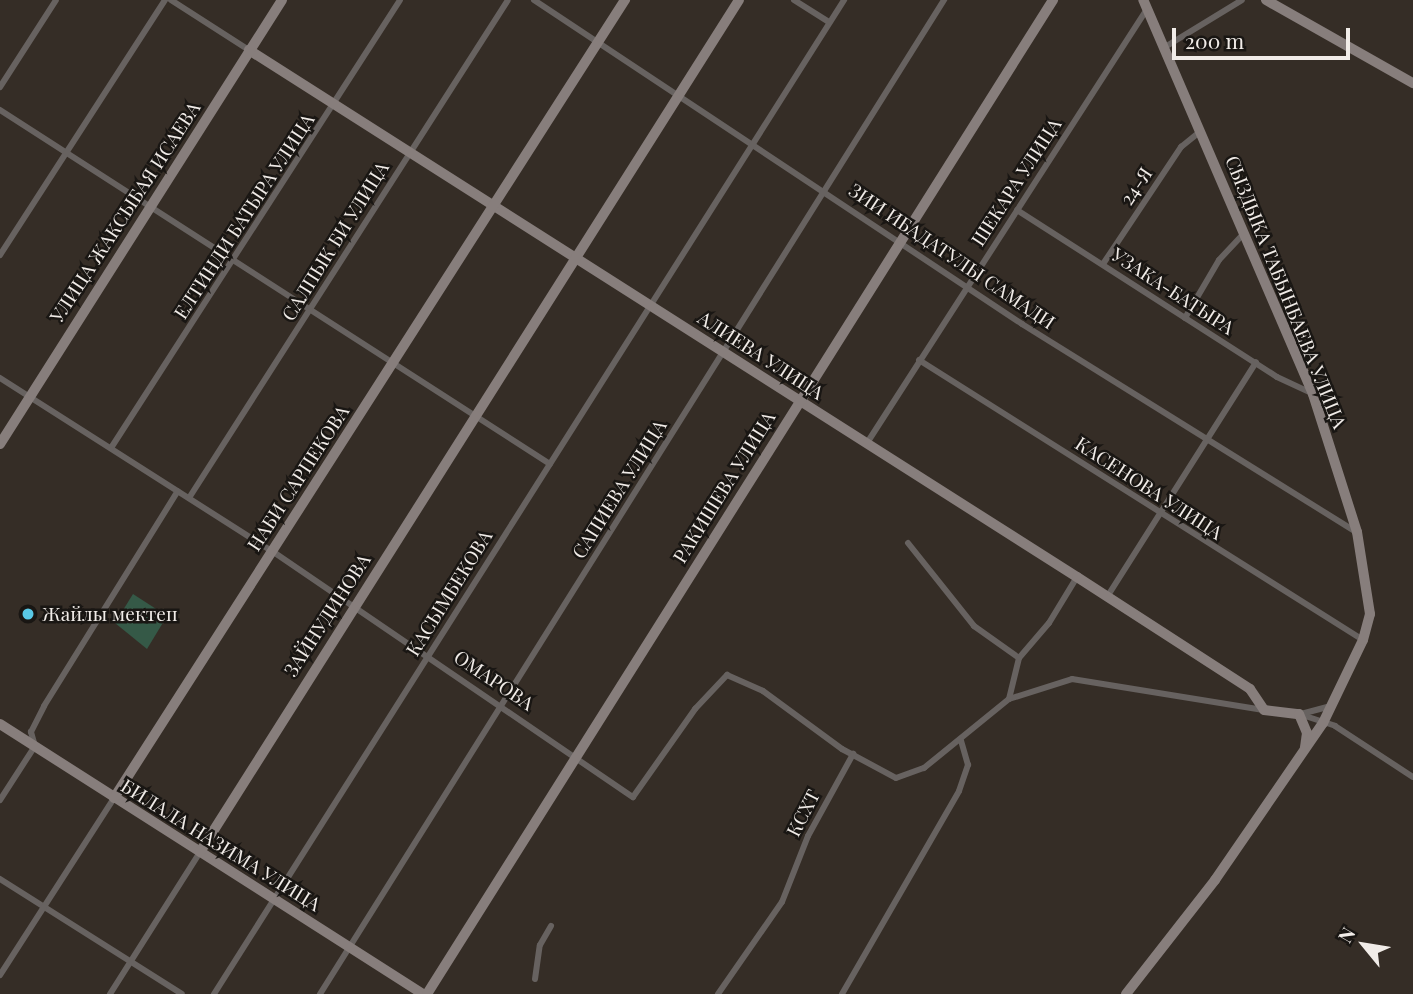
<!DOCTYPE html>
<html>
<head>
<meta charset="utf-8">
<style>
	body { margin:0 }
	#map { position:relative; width:1413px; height:994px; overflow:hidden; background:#352d26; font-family:"Playfair Display",serif }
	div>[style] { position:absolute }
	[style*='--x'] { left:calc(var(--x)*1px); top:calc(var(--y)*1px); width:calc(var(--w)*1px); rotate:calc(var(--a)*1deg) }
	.green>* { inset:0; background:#355947 }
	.street>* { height:6px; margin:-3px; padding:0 3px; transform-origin:3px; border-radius:3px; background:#676260 }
	.secondary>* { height:10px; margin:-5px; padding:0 5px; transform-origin:5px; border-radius:5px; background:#877e7c }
	.dots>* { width:19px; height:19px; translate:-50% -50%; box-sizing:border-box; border:4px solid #191613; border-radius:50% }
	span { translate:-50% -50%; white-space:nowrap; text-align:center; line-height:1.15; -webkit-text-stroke:5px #191613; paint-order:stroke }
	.street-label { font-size:19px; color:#f1ece8 }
	.poi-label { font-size:19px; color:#f1ece8 }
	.left { translate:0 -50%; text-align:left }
	.north { position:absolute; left:1329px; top:910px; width:70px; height:70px; -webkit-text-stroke:5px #191613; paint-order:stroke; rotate:300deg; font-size:19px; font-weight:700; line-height:28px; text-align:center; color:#f1ece8 }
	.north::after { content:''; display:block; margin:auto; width:24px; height:32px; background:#f1ece8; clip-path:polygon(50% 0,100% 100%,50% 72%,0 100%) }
	.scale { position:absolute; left:1172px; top:28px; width:178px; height:32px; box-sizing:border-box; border:4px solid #f1ece8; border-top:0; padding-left:9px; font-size:21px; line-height:24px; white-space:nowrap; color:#f1ece8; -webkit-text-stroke:5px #191613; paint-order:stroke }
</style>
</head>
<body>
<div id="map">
	<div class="green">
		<div style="clip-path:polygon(133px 594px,167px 616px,147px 649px,115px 623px)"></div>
	</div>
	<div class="street">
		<div style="--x:171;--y:0;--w:93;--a:32.7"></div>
		<div style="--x:534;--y:0;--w:586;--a:33.58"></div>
		<div style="--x:1022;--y:324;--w:392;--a:31.9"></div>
		<div style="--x:794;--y:0;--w:41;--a:32.2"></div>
		<div style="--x:1165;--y:47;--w:90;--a:-31.4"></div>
		<div style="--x:0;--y:87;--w:103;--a:-57.2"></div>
		<div style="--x:0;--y:110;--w:654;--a:32.77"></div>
		<div style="--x:1017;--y:210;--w:309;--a:32.7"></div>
		<div style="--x:1277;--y:377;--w:40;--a:25"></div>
		<div style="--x:0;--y:255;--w:304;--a:-57.1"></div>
		<div style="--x:1103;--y:264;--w:141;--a:-56.3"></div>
		<div style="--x:1181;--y:147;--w:26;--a:-39"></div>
		<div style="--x:1185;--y:318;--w:67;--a:-59.6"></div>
		<div style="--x:1219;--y:260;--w:37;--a:-47"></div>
		<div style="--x:919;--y:360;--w:525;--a:32.24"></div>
		<div style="--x:0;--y:378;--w:322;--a:32.5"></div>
		<div style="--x:272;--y:551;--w:437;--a:34.3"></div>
		<div style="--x:633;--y:797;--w:108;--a:-54.8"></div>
		<div style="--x:695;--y:709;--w:47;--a:-46.7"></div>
		<div style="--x:727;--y:675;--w:39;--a:24"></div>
		<div style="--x:763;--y:691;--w:98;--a:36.3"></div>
		<div style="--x:842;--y:749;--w:61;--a:28.2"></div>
		<div style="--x:896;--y:778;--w:30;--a:-20"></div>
		<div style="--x:924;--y:768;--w:109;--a:-39.1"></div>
		<div style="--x:1009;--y:699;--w:66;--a:-17.6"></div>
		<div style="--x:1072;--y:679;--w:194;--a:9.2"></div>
		<div style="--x:867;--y:443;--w:516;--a:-57.17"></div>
		<div style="--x:111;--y:448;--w:533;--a:-57.17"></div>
		<div style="--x:189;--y:498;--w:591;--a:-57.36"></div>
		<div style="--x:908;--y:543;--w:106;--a:51.5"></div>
		<div style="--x:974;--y:626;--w:55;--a:35.4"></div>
		<div style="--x:1107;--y:597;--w:278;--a:-57.6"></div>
		<div style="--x:1009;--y:699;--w:42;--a:-76.3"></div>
		<div style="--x:1019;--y:658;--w:46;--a:-49.4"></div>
		<div style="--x:1049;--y:623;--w:54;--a:-58.7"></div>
		<div style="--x:1299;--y:714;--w:38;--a:18"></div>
		<div style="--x:1335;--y:726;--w:93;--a:33.2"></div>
		<div style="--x:1301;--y:714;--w:30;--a:-15"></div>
		<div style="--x:0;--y:800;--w:64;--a:-57.1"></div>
		<div style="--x:35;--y:746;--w:15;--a:-106"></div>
		<div style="--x:31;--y:732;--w:29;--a:-63"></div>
		<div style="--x:44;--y:706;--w:253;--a:-58.1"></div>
		<div style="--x:0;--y:879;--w:215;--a:32.3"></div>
		<div style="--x:0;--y:975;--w:211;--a:-57.2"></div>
		<div style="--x:535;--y:979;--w:34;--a:-82"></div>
		<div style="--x:540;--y:945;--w:22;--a:-60"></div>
		<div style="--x:110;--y:994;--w:168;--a:-57.6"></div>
		<div style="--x:214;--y:994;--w:1177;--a:-57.63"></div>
		<div style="--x:320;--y:994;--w:1174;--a:-57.88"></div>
		<div style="--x:718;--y:994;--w:112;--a:-55.2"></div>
		<div style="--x:782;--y:902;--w:71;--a:-68.5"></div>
		<div style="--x:808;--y:836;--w:94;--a:-61.2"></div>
		<div style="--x:842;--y:994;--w:234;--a:-60"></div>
		<div style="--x:959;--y:791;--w:28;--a:-71"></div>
		<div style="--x:968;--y:765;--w:26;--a:-106"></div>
	</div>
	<div class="secondary">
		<div style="--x:1266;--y:0;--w:169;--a:29.5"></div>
		<div style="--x:249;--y:50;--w:981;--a:32.48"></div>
		<div style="--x:1077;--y:577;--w:206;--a:32.9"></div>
		<div style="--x:1250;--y:689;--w:25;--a:56"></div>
		<div style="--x:1264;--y:710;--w:35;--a:7"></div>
		<div style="--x:1299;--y:714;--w:21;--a:67"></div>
		<div style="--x:1307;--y:733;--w:15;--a:98"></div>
		<div style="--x:0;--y:444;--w:526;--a:-57.58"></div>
		<div style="--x:0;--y:724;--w:502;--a:32.55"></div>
		<div style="--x:114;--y:798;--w:948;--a:-57.37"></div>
		<div style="--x:200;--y:852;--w:1008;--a:-57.68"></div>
		<div style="--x:427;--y:994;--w:1175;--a:-57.8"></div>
		<div style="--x:1126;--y:994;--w:145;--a:-52"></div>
		<div style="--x:1215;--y:880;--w:191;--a:-55.5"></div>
		<div style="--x:1323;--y:723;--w:92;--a:-64.3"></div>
		<div style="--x:1363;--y:640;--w:27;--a:-75"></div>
		<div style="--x:1370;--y:614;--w:83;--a:-99"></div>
		<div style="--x:1357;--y:532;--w:145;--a:-107.7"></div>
		<div style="--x:1313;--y:394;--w:429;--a:-113.3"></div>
	</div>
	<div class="dots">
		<div style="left:28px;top:614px;background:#59c8e5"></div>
	</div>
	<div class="street-label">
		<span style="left:1016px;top:182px;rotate:-57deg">ШЕКАРА УЛИЦА</span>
		<span style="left:1136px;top:186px;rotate:-56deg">24-Я</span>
		<span style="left:125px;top:212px;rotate:-57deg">УЛИЦА ЖАКСЫБАЯ ИСАЕВА</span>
		<span style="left:244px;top:216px;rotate:-57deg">ЕЛТИНДИ БАТЫРА УЛИЦА</span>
		<span style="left:335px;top:241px;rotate:-58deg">САЛПЫК БИ УЛИЦА</span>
		<span style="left:952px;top:256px;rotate:34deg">ЗИИ ИБАДАТУЛЫ САМАДИ</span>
		<span style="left:1173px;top:291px;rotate:33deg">УЗАКА-БАТЫРА</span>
		<span style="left:1286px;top:292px;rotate:68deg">СЫЗДЫКА ТАБЫНБАЕВА УЛИЦА</span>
		<span style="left:761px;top:355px;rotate:33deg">АЛИЕВА УЛИЦА</span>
		<span style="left:298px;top:478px;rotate:-57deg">НАБИ САРПЕКОВА</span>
		<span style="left:724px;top:487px;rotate:-58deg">РАКИШЕВА УЛИЦА</span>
		<span style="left:1149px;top:488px;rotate:33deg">КАСЕНОВА УЛИЦА</span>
		<span style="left:619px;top:489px;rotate:-58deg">САПИЕВА УЛИЦА</span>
		<span style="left:449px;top:593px;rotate:-58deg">КАСЫМБЕКОВА</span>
		<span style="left:327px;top:615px;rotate:-57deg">ЗАЙНУДИНОВА</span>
		<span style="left:494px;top:680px;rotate:34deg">ОМАРОВА</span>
		<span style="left:803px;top:813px;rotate:-63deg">КСХТ</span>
		<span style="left:221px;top:845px;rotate:32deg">БИЛАЛА НАЗИМА УЛИЦА</span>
	</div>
	<div class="poi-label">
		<span class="left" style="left:42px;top:614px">Жайлы мектеп</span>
	</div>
	<div class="north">N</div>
	<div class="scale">200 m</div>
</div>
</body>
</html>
